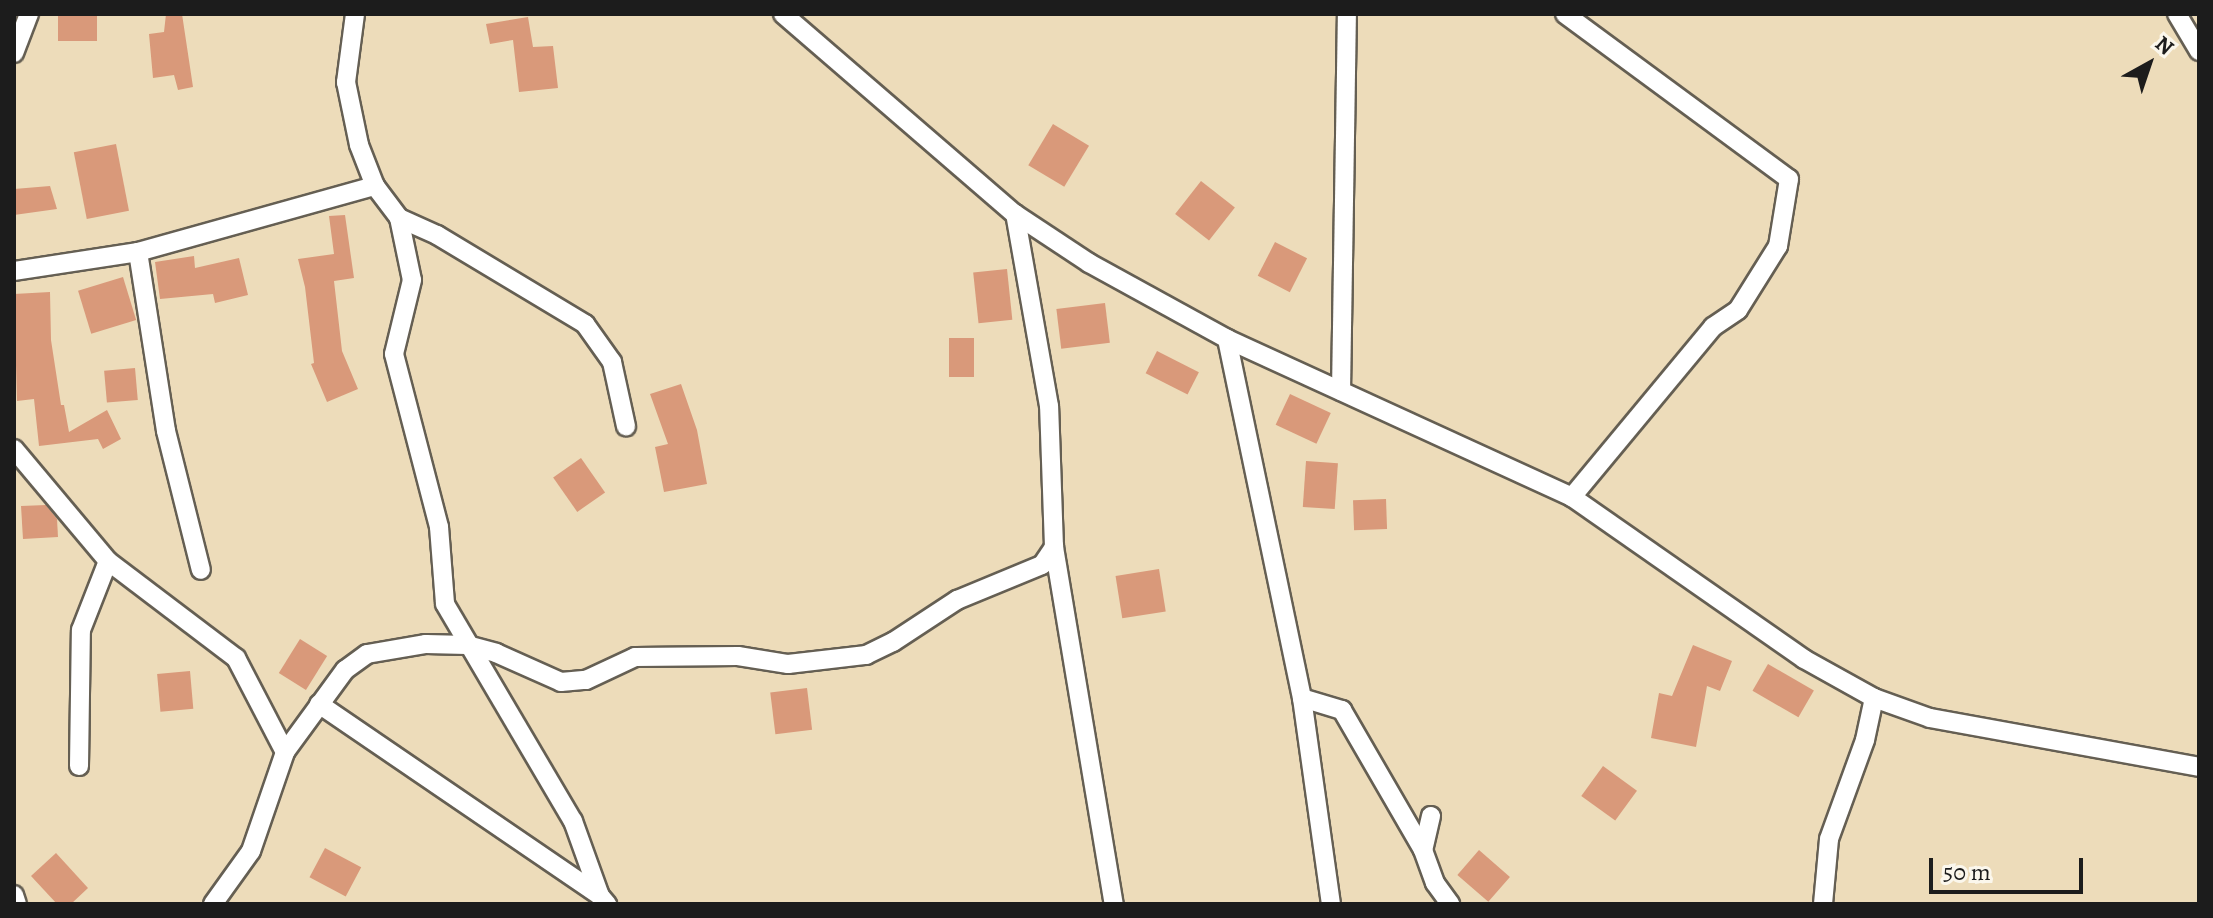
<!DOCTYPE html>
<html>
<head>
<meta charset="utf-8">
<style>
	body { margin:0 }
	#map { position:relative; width:2213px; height:918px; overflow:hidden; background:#eddcba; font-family:Alegreya,serif }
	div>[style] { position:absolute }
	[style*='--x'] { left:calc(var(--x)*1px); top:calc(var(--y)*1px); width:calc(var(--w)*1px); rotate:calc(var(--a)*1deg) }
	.building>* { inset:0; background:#d9997a; transform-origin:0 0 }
	.roads { filter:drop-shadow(2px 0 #655f53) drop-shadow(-2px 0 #655f53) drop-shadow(0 2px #655f53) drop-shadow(0 -2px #655f53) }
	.street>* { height:18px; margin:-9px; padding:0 9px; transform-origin:9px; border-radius:9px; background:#fff }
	span { translate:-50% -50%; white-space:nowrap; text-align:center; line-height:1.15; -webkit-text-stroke:8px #fbf7ec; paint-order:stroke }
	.frame { position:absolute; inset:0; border:16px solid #1c1c1c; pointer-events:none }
	.north { position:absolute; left:2109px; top:24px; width:80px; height:80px; -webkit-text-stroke:6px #fbf7ec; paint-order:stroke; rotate:40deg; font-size:22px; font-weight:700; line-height:32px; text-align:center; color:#1c1c1c }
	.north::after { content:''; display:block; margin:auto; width:28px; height:36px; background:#1c1c1c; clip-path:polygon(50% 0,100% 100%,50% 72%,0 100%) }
	.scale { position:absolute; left:1929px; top:858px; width:154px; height:36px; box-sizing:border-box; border:4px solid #1c1c1c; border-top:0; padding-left:10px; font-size:24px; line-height:28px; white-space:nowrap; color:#1c1c1c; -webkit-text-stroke:6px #fbf7ec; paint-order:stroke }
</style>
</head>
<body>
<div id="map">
	<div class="building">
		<div style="left:58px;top:14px;width:39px;height:27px"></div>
		<div style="clip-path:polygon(166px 14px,182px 14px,193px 87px,178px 90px,174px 75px,153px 78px,149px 34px,164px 32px)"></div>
		<div style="clip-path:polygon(528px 17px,533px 47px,553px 46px,558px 88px,519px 92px,513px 40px,490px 44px,486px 24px)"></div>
		<div style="left:1053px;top:124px;width:42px;height:48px;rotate:31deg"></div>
		<div style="left:116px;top:144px;width:68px;height:43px;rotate:79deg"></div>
		<div style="left:1201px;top:181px;width:43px;height:42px;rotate:38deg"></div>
		<div style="clip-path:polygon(50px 186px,57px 209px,14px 215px,14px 189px)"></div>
		<div style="clip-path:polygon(345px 215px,354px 278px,334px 281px,342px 351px,358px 389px,327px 402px,311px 364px,314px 363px,305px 287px,298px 259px,334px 254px,329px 216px)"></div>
		<div style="left:1275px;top:242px;width:36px;height:38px;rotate:27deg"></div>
		<div style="clip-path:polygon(194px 256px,195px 268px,239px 258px,248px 295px,215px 303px,213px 294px,160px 299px,155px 262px)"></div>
		<div style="left:1007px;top:269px;width:51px;height:34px;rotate:84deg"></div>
		<div style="left:123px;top:277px;width:45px;height:47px;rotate:73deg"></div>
		<div style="clip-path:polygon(50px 292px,51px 340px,61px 405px,64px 405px,69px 432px,107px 410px,121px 439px,103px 449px,98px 439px,39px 446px,34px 399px,17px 401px,14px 294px)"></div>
		<div style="left:1105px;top:303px;width:40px;height:49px;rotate:83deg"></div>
		<div style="left:949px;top:338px;width:25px;height:39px"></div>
		<div style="left:1157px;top:351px;width:47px;height:25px;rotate:27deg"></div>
		<div style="left:135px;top:368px;width:32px;height:31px;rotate:85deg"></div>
		<div style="clip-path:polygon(681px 384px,697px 430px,707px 484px,664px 492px,655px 447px,668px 444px,650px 394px)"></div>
		<div style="left:1290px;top:394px;width:45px;height:34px;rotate:25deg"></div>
		<div style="left:581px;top:458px;width:42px;height:34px;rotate:55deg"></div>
		<div style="left:1306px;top:461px;width:32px;height:46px;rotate:4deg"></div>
		<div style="left:1386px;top:499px;width:30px;height:33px;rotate:88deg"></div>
		<div style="clip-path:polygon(46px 505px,57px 519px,58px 537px,23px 539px,21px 506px)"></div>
		<div style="left:1159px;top:569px;width:43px;height:44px;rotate:81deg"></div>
		<div style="left:300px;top:639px;width:32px;height:40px;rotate:32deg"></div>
		<div style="clip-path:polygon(1693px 645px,1732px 661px,1720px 691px,1707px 686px,1696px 747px,1651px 738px,1659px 693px,1672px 696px)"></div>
		<div style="left:1768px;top:664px;width:53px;height:31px;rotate:30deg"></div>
		<div style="left:190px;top:671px;width:38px;height:33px;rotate:85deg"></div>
		<div style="left:807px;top:688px;width:42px;height:37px;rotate:83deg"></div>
		<div style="left:1603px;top:766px;width:42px;height:37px;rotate:36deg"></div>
		<div style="left:325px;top:848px;width:41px;height:33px;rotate:28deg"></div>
		<div style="left:1479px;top:850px;width:41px;height:33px;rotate:41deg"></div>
		<div style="clip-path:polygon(56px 853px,88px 888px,71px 904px,57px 904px,31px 876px)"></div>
	</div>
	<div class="roads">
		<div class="street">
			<div style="--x:355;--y:14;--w:69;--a:97.5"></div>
			<div style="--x:346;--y:82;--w:64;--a:78.3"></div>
			<div style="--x:359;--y:145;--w:44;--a:68.7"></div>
			<div style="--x:375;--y:186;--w:40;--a:53"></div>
			<div style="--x:399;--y:218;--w:63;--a:78.2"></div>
			<div style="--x:412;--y:280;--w:76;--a:103.7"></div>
			<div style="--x:394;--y:354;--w:179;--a:75.4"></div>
			<div style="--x:439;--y:527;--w:77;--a:85.5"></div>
			<div style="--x:445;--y:604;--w:252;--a:59.5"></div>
			<div style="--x:573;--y:821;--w:80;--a:70.2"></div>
			<div style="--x:600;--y:896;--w:11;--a:49"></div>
			<div style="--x:783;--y:14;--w:306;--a:40.8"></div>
			<div style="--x:1015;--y:214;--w:89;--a:33.5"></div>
			<div style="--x:1089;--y:263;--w:158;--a:28.8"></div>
			<div style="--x:1227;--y:339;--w:379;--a:24.6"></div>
			<div style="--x:1572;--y:497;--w:283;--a:34.9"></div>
			<div style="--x:1804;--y:659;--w:80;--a:29.1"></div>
			<div style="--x:1874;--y:698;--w:59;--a:19.7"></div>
			<div style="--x:1930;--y:718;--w:273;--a:10.3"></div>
			<div style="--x:1565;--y:14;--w:278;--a:36.4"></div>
			<div style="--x:1789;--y:179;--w:68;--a:99.3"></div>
			<div style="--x:1778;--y:246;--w:75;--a:122"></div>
			<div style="--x:1738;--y:310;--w:30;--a:146"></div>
			<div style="--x:1713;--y:327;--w:221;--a:129.7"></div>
			<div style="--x:2177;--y:14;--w:43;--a:59.3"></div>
			<div style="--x:14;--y:53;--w:42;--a:-69"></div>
			<div style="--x:399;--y:218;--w:42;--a:24.1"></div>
			<div style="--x:437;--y:235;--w:173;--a:31"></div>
			<div style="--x:585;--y:324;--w:47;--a:54.6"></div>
			<div style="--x:612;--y:362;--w:66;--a:77.7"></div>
			<div style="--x:138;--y:252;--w:181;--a:81.1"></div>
			<div style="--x:166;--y:431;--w:143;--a:75.9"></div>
			<div style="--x:14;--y:271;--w:125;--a:-8.7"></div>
			<div style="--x:138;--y:252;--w:246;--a:-15.6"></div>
			<div style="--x:1227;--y:339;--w:367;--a:78.2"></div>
			<div style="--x:1302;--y:698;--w:208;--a:82"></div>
			<div style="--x:1341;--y:391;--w:377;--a:-89.1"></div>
			<div style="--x:14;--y:449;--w:146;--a:50"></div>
			<div style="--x:108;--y:561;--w:161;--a:37.2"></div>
			<div style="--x:236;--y:658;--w:106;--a:62.5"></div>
			<div style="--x:1054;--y:547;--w:362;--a:80.5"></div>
			<div style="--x:1302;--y:698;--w:42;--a:16.7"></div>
			<div style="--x:1342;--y:710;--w:162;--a:59.9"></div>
			<div style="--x:319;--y:704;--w:340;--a:34.3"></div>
			<div style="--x:79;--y:766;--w:136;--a:-89.2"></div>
			<div style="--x:81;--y:630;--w:74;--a:-68.6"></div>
			<div style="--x:1431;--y:816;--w:35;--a:103"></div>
			<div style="--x:1423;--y:850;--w:35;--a:70"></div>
			<div style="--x:1435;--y:883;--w:26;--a:54"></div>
			<div style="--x:14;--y:895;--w:9;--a:72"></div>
			<div style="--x:213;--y:904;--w:65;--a:-54.4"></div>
			<div style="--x:251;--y:851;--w:105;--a:-71"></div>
			<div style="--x:285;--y:752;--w:102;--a:-53.8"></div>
			<div style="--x:345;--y:670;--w:27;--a:-36"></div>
			<div style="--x:367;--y:654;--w:60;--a:-9.6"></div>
			<div style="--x:426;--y:644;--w:41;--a:1.4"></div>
			<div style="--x:467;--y:645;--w:30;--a:15"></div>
			<div style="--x:496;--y:653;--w:71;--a:24"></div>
			<div style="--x:561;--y:682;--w:25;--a:-5"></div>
			<div style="--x:586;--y:680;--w:54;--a:-25.1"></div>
			<div style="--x:635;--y:657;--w:103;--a:-0.6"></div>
			<div style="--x:738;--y:656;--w:51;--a:9.1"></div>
			<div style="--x:788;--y:664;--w:79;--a:-6.6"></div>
			<div style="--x:866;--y:655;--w:30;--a:-26"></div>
			<div style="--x:893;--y:642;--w:77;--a:-33.3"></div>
			<div style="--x:957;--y:600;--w:92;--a:-22.4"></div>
			<div style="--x:1042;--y:565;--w:22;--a:-56"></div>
			<div style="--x:1054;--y:547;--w:141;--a:-92"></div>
			<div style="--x:1049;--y:406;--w:195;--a:-100"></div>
			<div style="--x:1823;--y:904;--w:65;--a:-84.7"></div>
			<div style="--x:1829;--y:839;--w:105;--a:-70"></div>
			<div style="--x:1865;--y:740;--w:43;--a:-77.9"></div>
		</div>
	</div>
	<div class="frame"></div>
	<div class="north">N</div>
	<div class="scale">50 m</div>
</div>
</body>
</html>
